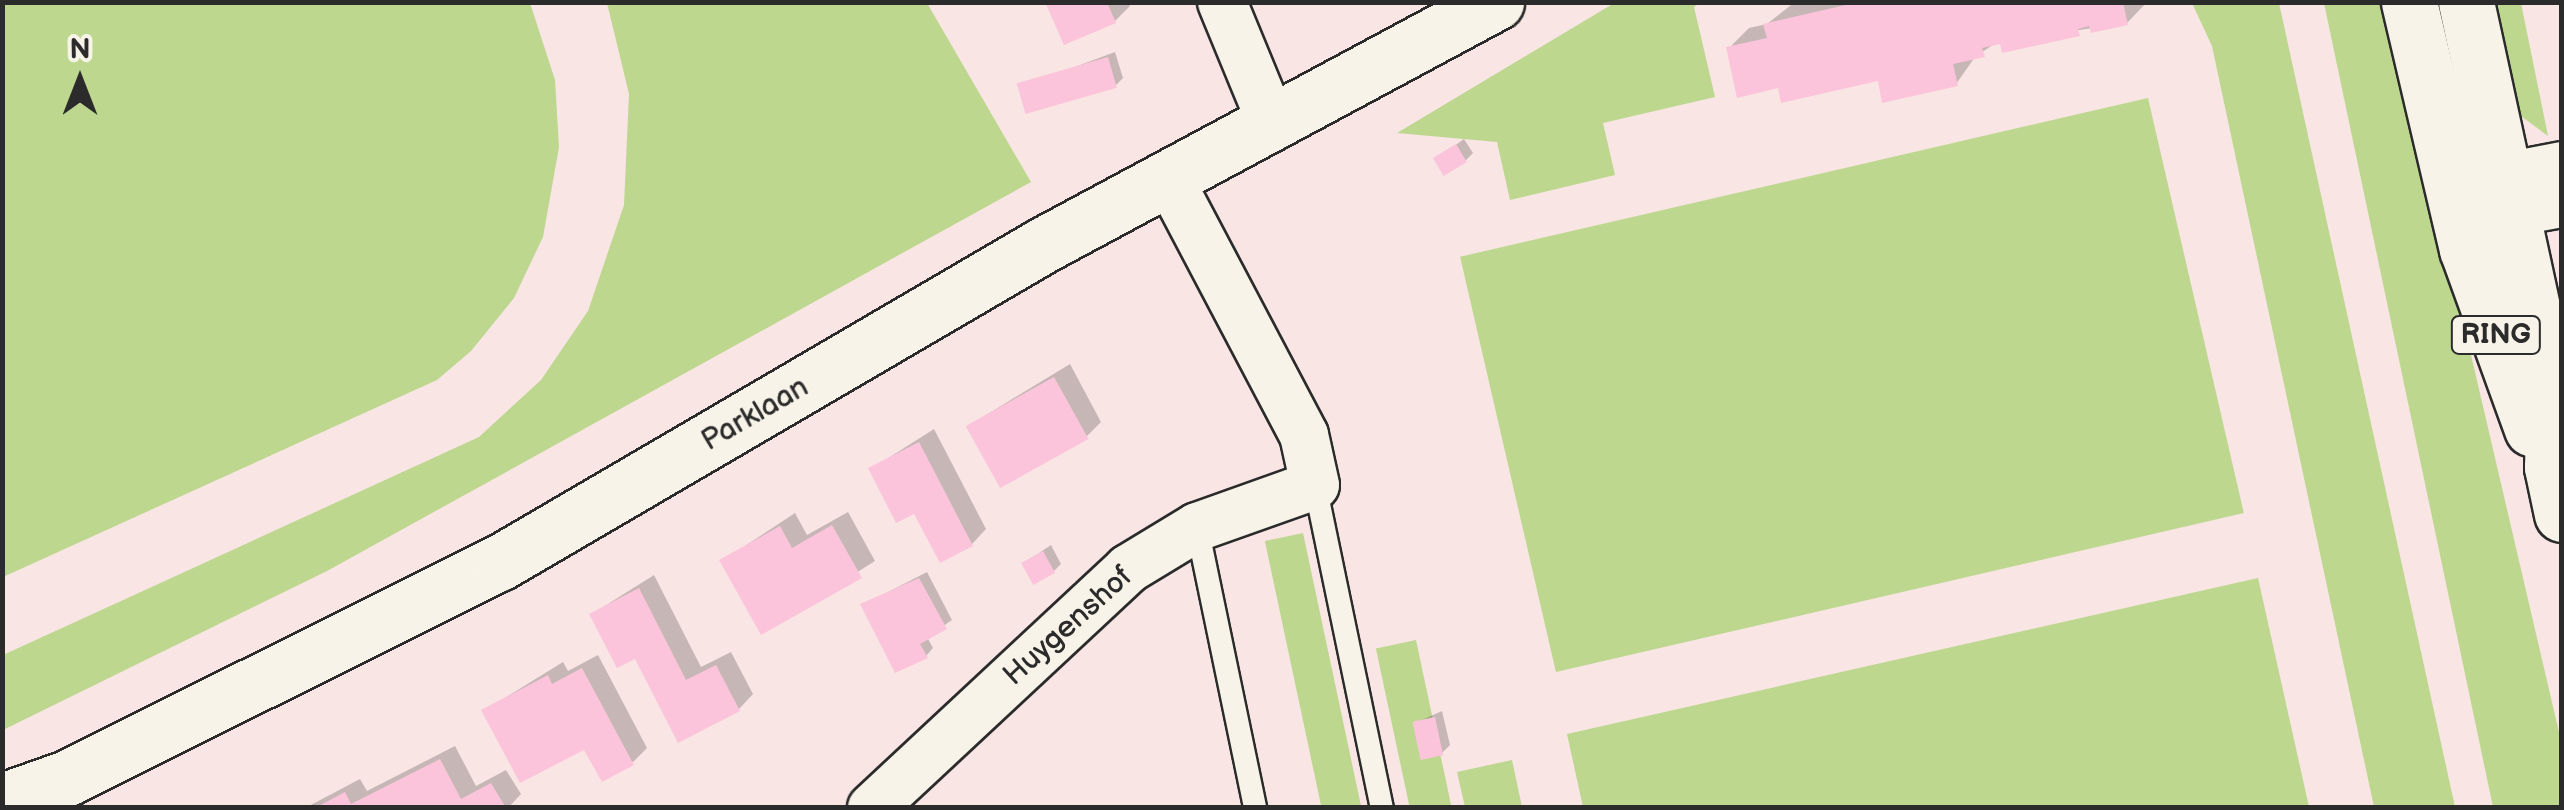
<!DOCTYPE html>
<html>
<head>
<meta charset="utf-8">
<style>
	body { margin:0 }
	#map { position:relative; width:2564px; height:810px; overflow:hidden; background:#f8e5e4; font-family:"Balsamiq Sans",sans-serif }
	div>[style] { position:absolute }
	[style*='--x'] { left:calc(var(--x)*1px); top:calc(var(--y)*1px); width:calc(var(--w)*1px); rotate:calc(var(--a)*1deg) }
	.green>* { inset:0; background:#bdd78f; transform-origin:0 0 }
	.shadow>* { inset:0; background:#0003 }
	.building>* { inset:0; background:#fcc4db; transform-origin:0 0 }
	.roads { filter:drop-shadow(2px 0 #2b2b2b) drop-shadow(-2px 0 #2b2b2b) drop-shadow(0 2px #2b2b2b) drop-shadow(0 -2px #2b2b2b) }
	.service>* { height:22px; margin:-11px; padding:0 11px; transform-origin:11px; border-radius:11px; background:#f7f3e8 }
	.minor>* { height:48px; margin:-24px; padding:0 24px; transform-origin:24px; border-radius:24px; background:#f7f3e8 }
	.tertiary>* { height:55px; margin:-27.5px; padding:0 27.5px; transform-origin:27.5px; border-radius:27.5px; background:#f7f3e8 }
	.primary>* { height:55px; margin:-27.5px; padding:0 27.5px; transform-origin:27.5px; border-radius:27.5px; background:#f7f3e8 }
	span { translate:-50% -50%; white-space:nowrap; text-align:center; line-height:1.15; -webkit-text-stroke:9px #f7f3e8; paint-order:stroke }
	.shield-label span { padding:2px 8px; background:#f7f3e8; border:2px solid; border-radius:8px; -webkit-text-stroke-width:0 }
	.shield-label { font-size:28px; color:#2b2b2b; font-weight:700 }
	.street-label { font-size:30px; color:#2b2b2b }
	.frame { position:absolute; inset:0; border:5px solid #2b2b2b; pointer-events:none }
	.north { position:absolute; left:30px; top:30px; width:100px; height:100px; -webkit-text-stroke:8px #f7f3e8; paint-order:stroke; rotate:0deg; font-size:28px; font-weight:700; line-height:40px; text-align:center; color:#2b2b2b }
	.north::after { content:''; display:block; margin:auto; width:35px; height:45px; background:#2b2b2b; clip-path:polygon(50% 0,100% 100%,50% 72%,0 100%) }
</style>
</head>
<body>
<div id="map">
	<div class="green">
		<div style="clip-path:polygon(1616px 2px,1699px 3px,1694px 7px,1715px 97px,1603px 123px,1615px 175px,1510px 200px,1497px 142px,1397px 133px)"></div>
		<div style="clip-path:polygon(2px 3px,530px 3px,555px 80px,559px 147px,543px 237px,514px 298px,471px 351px,437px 380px,3px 577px)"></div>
		<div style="clip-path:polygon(607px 3px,927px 3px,1031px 182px,327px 571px,3px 730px,3px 655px,479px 437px,541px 380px,588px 311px,624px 205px,629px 94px)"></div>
		<div style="clip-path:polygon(2192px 3px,2279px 3px,2455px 807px,2374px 807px,2212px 46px)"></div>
		<div style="clip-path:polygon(2324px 3px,2389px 3px,2561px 741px,2561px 807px,2493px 807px)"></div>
		<div style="clip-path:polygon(2485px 3px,2521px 3px,2548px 136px,2503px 103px)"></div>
		<div style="left:2148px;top:98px;width:426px;height:706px;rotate:77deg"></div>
		<div style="left:1303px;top:533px;width:280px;height:39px;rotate:78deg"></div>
		<div style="clip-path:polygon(2258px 578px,2309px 807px,1583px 807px,1567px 734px)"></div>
		<div style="left:1416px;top:640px;width:171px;height:41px;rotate:78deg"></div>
		<div style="clip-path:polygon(1512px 760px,1522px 807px,1465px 807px,1457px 772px)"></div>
	</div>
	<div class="shadow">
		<div style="clip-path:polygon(1047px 2px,1128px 2px,1130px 6px,1115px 21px)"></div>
		<div style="clip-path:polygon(1795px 2px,2147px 2px,2127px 23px,1997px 42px,1975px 57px,1956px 84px,1879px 78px,1729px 48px,1749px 28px,1767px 24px)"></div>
		<div style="clip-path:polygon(1115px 52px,1123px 78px,1116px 85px,1021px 87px)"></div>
		<div style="clip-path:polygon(1464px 139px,1473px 153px,1466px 160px,1436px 159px)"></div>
		<div style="clip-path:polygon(1070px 364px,1101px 422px,1086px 437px,968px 426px)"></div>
		<div style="clip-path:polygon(934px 429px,986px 529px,972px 544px,915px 510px,871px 469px)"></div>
		<div style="clip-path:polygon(848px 512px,875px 561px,762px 632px,722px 561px,795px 513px,807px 535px)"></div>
		<div style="clip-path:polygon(1051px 545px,1061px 564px,1054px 571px,1024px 563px)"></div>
		<div style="clip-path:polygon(927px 572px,952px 620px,927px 637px,933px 648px,926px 656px,863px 605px)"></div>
		<div style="clip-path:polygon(654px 575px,701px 667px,731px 652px,753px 694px,739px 709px,636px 656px,592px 614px)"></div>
		<div style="clip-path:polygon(598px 655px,647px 748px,633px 762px,484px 711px,563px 662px,568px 671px)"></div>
		<div style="clip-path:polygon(1442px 711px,1450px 745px,1442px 753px,1415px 723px)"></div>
		<div style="clip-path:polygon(455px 746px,476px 786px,506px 770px,521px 794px,508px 808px,305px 808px,360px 779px,367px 791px)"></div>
	</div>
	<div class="building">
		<div style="clip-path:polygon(1045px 2px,1107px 2px,1116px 23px,1064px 45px)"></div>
		<div style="clip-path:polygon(1859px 2px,2123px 2px,2128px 25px,2091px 33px,2089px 26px,2078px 29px,2080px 36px,2002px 53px,2000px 44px,1982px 48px,1985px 57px,1953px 64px,1958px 86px,1882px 103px,1878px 81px,1781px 103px,1778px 88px,1737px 98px,1726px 47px,1767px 38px,1763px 24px)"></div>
		<div style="left:1108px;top:57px;width:32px;height:95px;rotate:74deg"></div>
		<div style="left:1456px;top:144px;width:21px;height:27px;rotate:59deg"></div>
		<div style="left:1054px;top:377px;width:71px;height:101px;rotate:61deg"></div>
		<div style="clip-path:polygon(919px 442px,973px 546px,940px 563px,914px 514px,896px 523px,868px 468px)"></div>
		<div style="clip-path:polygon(832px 525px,862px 578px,761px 635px,719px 560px,780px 526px,792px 548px)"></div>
		<div style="left:1043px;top:551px;width:25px;height:25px;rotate:61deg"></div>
		<div style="clip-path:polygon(919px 578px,947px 629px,920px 644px,928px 658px,895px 673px,860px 604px)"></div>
		<div style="clip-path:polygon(639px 588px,686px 680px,716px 665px,740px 711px,678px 743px,635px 659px,617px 668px,589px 614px)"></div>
		<div style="clip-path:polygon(582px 668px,634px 765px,602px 782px,584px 750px,520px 783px,481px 710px,548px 675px,552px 684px)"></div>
		<div style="left:1435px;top:717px;width:39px;height:23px;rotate:78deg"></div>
		<div style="clip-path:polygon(440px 759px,461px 799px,491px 783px,506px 808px,315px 808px,345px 792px,351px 804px)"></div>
	</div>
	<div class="roads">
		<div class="service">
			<div style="--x:1315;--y:485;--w:330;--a:78.3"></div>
			<div style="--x:1197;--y:527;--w:287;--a:78.3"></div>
		</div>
		<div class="minor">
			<div style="--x:1222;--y:2;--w:134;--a:67.6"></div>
			<div style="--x:2505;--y:177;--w:58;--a:-10.9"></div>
			<div style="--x:2478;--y:203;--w:36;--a:14"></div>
			<div style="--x:2513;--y:212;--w:50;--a:-10.4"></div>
			<div style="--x:872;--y:808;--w:350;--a:-43"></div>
			<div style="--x:1128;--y:569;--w:81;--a:-31.3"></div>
			<div style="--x:1197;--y:527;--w:125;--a:-19.6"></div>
			<div style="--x:1315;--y:485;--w:51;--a:-102.4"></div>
			<div style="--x:1304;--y:435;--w:287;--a:-117.8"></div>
		</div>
		<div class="tertiary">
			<div style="--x:2;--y:801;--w:69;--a:-19.5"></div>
			<div style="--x:67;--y:778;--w:483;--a:-26.5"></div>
			<div style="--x:499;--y:563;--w:632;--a:-30.3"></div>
			<div style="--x:1045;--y:244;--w:512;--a:-28.22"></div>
		</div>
		<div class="primary">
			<div style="--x:2409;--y:2;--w:254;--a:76.8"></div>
			<div style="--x:2467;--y:249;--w:191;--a:70.1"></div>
			<div style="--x:2466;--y:2;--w:416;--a:77.8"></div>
			<div style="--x:2554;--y:409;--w:58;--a:92"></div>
			<div style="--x:2552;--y:467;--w:48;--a:78"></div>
		</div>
	</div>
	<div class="shield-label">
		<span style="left:2496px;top:335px">RING</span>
	</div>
	<div class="street-label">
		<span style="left:755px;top:414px;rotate:-30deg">Parklaan</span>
		<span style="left:1068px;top:626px;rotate:-42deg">Huygenshof</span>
	</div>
	<div class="frame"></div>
	<div class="north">N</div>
</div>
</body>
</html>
